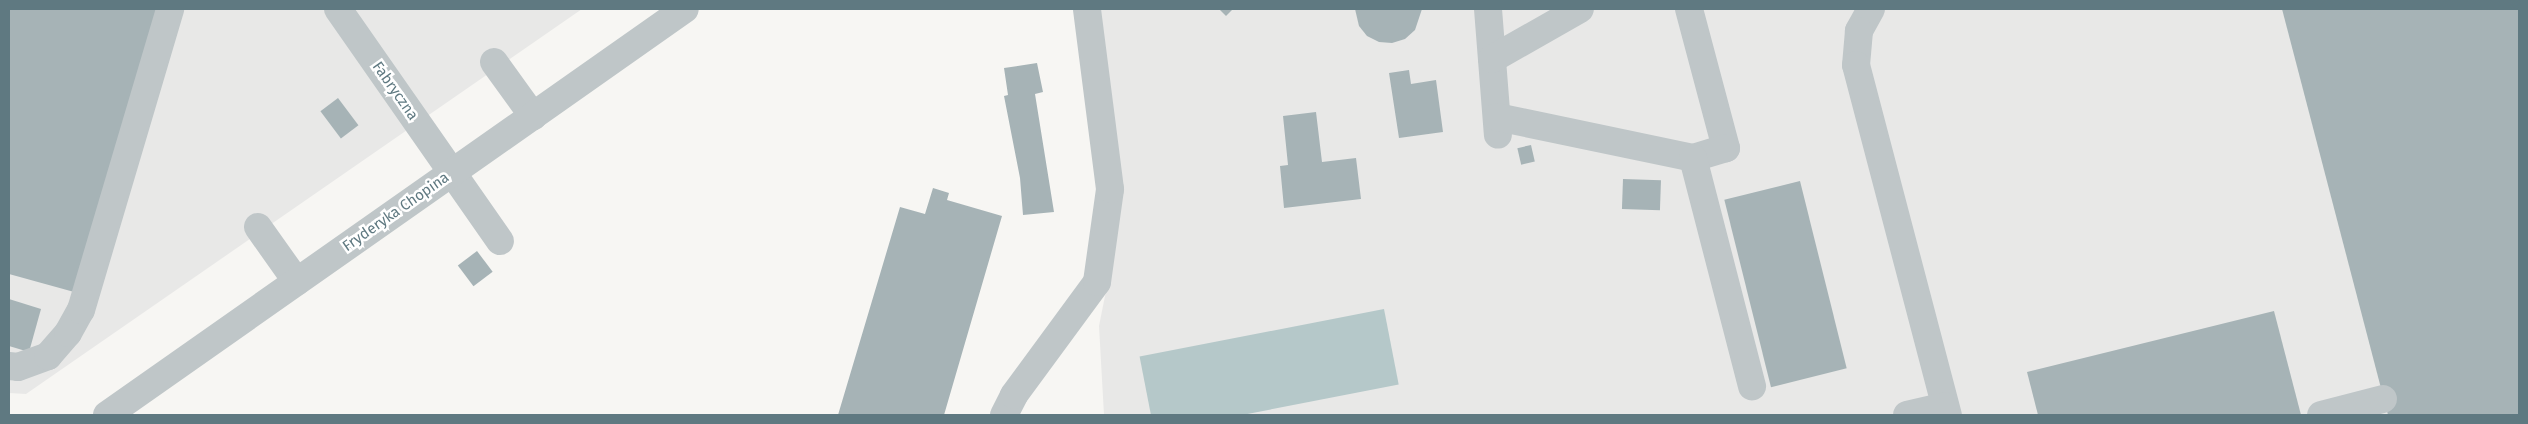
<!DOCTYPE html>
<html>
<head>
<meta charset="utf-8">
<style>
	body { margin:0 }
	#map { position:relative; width:2528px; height:424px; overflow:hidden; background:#f7f6f3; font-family:"Fira Sans",sans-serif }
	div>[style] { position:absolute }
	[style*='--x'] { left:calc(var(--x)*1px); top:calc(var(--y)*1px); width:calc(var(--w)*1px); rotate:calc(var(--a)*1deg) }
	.built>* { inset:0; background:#e8e8e7 }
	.water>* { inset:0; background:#b5c8c9; transform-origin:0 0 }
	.building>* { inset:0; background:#a6b3b6; transform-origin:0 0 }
	.minor>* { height:28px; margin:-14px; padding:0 14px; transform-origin:14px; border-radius:14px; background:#bfc6c8 }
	span { translate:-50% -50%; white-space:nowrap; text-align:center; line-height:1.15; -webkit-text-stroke:5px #fff; paint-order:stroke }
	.street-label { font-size:15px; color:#5f7981 }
	.frame { position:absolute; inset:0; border:10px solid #5f7981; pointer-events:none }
</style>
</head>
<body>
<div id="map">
	<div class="built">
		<div style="clip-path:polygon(9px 9px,582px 9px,26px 394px,9px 393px)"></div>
		<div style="clip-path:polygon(1097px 9px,2519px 9px,2519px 415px,1104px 415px,1099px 326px,1108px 281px)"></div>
	</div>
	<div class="water">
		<div style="left:1384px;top:309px;width:77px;height:249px;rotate:79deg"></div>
	</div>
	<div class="building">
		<div style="clip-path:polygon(9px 9px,166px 9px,85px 295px,9px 274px)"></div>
		<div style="clip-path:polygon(1219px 9px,1233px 9px,1226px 16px)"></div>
		<div style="clip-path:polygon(1355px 9px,1422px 9px,1415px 30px,1405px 39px,1392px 43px,1379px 42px,1367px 36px,1359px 26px)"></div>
		<div style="clip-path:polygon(2282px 9px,2519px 9px,2519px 415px,2388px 415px)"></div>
		<div style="clip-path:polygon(1037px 63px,1043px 92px,1035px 94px,1054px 212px,1023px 215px,1020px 178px,1004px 96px,1008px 95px,1004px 68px)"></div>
		<div style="clip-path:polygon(1409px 70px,1411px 84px,1436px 80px,1443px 132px,1399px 138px,1389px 73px)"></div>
		<div style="left:338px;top:98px;width:34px;height:22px;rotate:53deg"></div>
		<div style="clip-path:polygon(1316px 112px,1322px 162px,1356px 158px,1361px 199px,1284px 208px,1280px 166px,1288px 165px,1283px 116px)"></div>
		<div style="left:1531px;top:145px;width:17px;height:14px;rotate:77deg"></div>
		<div style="left:1623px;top:179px;width:38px;height:30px;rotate:2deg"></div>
		<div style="left:1800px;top:181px;width:193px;height:78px;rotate:76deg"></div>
		<div style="clip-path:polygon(933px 188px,949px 193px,947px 200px,1002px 216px,944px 415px,838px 415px,900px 207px,925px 214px)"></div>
		<div style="left:477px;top:251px;width:26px;height:24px;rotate:53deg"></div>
		<div style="clip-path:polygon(9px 299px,41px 309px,29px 352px,9px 346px)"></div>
		<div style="clip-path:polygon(2274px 311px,2301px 415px,2038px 415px,2027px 372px)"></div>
	</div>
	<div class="minor">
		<div style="--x:338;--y:9;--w:283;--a:55.1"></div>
		<div style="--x:1488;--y:9;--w:126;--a:85.5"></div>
		<div style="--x:1689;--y:9;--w:144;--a:75.1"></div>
		<div style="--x:1726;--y:148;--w:34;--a:163"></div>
		<div style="--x:1871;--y:9;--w:25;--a:119"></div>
		<div style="--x:1859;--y:31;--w:34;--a:95"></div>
		<div style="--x:1856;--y:65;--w:362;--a:75.3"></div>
		<div style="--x:1492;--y:59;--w:101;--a:-29.6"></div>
		<div style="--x:494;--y:62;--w:67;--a:54.2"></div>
		<div style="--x:1497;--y:117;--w:200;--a:11.8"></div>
		<div style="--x:1693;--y:158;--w:236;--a:75.5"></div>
		<div style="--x:258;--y:227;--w:67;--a:54.7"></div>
		<div style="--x:9;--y:366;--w:9;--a:6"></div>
		<div style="--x:18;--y:367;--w:32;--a:-20"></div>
		<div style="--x:48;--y:356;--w:30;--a:-49"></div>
		<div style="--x:68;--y:333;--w:26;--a:-61"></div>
		<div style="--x:81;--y:310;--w:314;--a:-73.5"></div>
		<div style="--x:107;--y:415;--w:706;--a:-35.09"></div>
		<div style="--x:1004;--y:415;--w:22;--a:-63"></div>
		<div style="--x:1014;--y:395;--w:140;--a:-53.7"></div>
		<div style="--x:1097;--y:282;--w:94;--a:-82"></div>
		<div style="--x:1110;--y:189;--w:181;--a:-97.3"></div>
		<div style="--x:1907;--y:415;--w:39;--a:-13"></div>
		<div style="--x:2321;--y:415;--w:64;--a:-14.5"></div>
	</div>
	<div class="street-label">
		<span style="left:395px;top:91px;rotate:55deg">Fabryczna</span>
		<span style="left:396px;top:212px;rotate:-35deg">Fryderyka Chopina</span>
	</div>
	<div class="frame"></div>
</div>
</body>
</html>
